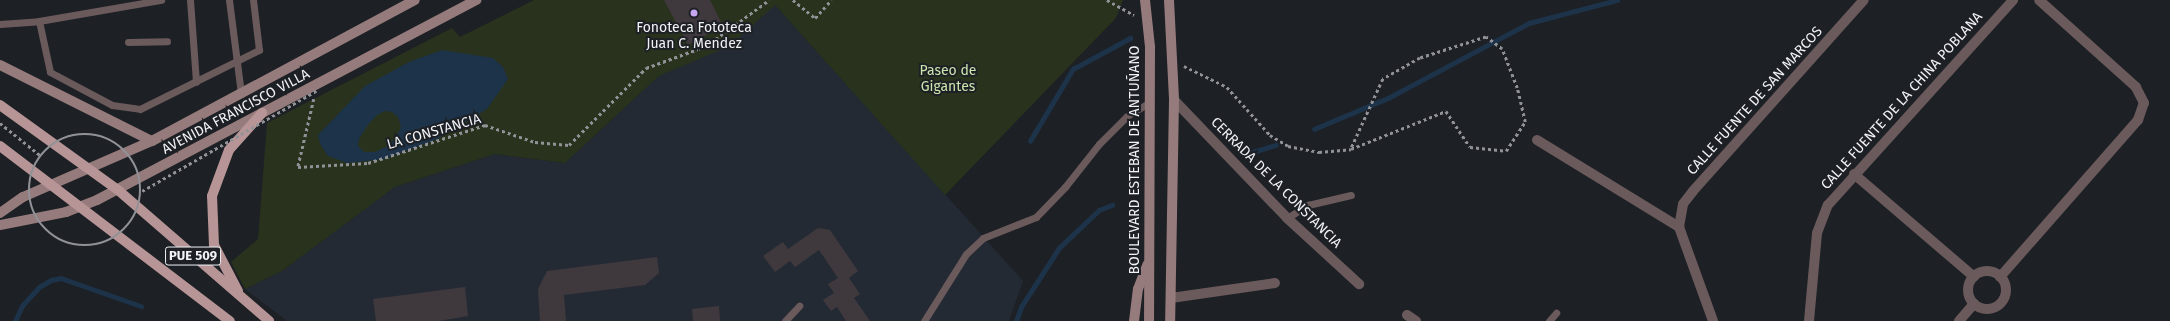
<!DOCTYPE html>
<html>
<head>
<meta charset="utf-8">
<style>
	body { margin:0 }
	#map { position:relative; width:2170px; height:321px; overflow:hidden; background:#1d2025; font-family:"Fira Sans",sans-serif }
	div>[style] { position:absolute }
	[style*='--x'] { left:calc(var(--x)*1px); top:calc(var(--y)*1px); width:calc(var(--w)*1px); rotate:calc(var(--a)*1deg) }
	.built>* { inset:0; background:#242a34 }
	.green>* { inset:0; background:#28321c }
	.water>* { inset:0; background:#1d3349 }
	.stream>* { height:4.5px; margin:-2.25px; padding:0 2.25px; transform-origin:2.25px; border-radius:2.25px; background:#1d3349 }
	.building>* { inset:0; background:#3f393d }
	.path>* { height:2.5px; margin-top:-1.25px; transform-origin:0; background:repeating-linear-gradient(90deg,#909297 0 3px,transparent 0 6px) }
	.lane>* { height:7px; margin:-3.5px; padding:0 3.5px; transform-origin:3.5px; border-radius:3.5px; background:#6b5a5b }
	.street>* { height:10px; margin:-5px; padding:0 5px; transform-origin:5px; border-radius:5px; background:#6b5a5b }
	.street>.ring { margin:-5px; padding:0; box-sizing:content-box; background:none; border:10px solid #6b5a5b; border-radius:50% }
	.secondary>* { height:10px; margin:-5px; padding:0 5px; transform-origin:5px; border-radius:5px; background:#967b7c }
	.primary>* { height:10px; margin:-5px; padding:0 5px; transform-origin:5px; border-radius:5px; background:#b79596 }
	.path-bridge>* { height:2.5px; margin-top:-1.25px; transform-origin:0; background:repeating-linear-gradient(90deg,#909297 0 3px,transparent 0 6px) }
	.path-bridge>.ring { margin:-1.25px; padding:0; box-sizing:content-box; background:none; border:2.5px solid #909297; border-radius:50% }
	.dots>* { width:11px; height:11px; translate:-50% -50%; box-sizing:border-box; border:2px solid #1d2025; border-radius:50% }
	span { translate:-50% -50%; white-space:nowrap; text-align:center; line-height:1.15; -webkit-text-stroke:4px #1d2025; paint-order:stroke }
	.shield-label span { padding:1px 3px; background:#1d2025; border:1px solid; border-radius:3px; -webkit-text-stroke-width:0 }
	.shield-label { font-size:13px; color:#f1f3f7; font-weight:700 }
	.poi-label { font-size:14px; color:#f1f3f7 }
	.park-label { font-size:14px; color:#cce5ae }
	.street-label { font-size:14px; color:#f1f3f7 }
</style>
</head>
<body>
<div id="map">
	<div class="built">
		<div style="clip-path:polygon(775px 5px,1023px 281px,1009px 321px,287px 321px,245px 289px,282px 271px,395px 187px,495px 154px,565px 163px,659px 76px)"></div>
	</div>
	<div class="green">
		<div style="clip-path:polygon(534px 0,1123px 0,1116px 18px,945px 195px,775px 5px,730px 46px,659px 76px,565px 163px,495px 154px,395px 187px,282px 271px,245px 289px,231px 262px,258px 239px,267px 123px,452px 28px,460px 37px)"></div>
	</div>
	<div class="water">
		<div style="clip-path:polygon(evenodd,442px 50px,493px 58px,503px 67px,508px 79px,487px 109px,437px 139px,385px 159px,347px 163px,328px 156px,320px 144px,318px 135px,365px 86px,409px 62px,442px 50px,385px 111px,392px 112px,398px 117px,401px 127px,396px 138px,386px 147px,375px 152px,364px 152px,358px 146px,359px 139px,367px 126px,377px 115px,385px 111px)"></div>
	</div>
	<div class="stream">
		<div style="--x:1314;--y:129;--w:80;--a:-22.7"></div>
		<div style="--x:1388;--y:98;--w:160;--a:-28"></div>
		<div style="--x:1529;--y:23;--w:91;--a:-14.6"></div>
		<div style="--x:1030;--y:141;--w:84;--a:-59.2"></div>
		<div style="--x:1073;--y:69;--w:65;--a:-28.5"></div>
		<div style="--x:1246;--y:154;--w:31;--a:-17"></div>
		<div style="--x:15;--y:321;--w:17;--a:-65"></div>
		<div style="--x:22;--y:306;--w:25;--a:-48"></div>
		<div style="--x:39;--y:287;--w:14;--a:-30"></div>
		<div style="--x:51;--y:280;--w:10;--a:-11"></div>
		<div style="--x:61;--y:278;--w:85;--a:19.3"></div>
		<div style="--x:1016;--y:321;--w:15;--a:-70"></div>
		<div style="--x:1021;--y:307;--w:70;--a:-57.2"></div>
		<div style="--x:1059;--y:248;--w:55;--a:-43.5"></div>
		<div style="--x:1099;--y:210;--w:14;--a:-21"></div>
	</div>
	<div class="building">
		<div style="clip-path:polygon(664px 0,710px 0,723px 26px,688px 45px)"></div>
		<div style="clip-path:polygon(818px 228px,830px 230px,858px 271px,849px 278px,860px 294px,854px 298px,870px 321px,846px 321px,837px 307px,831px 311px,823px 300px,834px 293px,828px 284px,838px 278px,819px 250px,795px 267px,790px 261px,775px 272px,763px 256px,783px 242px,788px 249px)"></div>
		<div style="clip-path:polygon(657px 257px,659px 273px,645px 285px,564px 295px,566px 321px,540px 321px,538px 289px,547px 271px)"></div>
		<div style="clip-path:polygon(465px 287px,468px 316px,439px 321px,376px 321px,373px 299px)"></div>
		<div style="clip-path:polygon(719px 306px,720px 321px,693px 321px,692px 309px)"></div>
	</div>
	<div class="path">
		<div style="--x:793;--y:0;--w:28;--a:39"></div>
		<div style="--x:815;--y:18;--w:24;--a:-48"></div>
		<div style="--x:1107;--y:0;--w:31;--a:29"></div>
		<div style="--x:1184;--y:66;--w:48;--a:26"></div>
		<div style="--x:1227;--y:87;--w:64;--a:48.1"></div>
		<div style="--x:1270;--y:135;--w:21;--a:31"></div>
		<div style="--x:1288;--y:146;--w:32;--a:11"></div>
		<div style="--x:1319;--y:152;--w:32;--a:-5"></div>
		<div style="--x:1351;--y:149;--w:102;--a:-21.8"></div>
		<div style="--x:1446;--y:111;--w:43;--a:56.3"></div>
		<div style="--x:1470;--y:147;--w:36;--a:6"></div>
		<div style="--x:1506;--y:151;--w:35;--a:-57"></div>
		<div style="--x:1525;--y:122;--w:35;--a:-103"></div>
		<div style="--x:1517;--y:88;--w:42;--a:-111"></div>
		<div style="--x:1502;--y:49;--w:20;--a:-143"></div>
		<div style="--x:1486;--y:37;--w:69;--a:162.3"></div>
		<div style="--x:1420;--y:58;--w:43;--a:150.4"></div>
		<div style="--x:1383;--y:79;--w:77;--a:114.6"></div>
		<div style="--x:314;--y:99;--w:70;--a:103.2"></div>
		<div style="--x:298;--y:167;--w:70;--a:-3.3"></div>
		<div style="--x:368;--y:163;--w:123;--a:-18"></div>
		<div style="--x:485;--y:125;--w:53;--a:18.8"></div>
		<div style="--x:535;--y:142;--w:34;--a:5"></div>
		<div style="--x:569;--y:145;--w:109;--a:-45"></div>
		<div style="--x:646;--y:68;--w:64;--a:-20.1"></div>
		<div style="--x:706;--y:46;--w:78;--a:-36.1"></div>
		<div style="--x:0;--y:123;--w:51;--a:38.7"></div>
	</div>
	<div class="lane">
		<div style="--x:190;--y:0;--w:82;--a:85.8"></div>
		<div style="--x:229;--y:0;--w:95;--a:82.7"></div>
		<div style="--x:39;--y:21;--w:52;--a:77.8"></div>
		<div style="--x:50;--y:72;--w:70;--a:28"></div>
		<div style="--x:112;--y:105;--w:28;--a:8"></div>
		<div style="--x:140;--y:109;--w:133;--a:-26.4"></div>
		<div style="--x:259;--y:50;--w:50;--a:-96.8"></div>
		<div style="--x:0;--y:24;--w:39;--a:-4"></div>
		<div style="--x:39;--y:21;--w:124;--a:-9.8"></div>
		<div style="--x:128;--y:42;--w:39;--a:-1"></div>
		<div style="--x:1287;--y:218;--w:25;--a:-32"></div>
		<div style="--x:1308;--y:205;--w:44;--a:-13.1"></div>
		<div style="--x:785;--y:321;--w:21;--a:-47"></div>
		<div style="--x:924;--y:321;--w:79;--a:-57.9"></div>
		<div style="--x:966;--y:254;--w:23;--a:-43"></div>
		<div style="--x:983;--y:238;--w:57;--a:-21.6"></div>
		<div style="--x:1036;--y:217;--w:42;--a:-46"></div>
		<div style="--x:1065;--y:187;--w:55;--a:-51.7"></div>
		<div style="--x:1099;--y:144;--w:40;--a:-45"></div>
		<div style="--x:1127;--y:116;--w:27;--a:-31"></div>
		<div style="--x:1549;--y:321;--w:11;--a:-49"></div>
	</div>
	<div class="street">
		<div style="--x:1174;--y:100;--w:163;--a:46.2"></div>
		<div style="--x:1287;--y:218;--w:98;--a:42.5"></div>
		<div style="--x:1537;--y:140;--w:167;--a:31.5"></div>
		<div style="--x:1679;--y:227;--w:100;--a:70.1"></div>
		<div style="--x:1854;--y:174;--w:158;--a:40.6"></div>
		<div style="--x:1679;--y:227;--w:23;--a:-80"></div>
		<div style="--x:1683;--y:204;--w:16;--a:-52"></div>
		<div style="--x:1693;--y:191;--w:256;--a:-48.2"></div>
		<div class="ring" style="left:1968px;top:271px;width:28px;height:28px"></div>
		<div style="--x:2000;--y:277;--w:209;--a:-48.7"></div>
		<div style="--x:2138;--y:120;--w:18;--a:-71"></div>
		<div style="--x:2144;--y:103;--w:18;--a:-117"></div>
		<div style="--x:2136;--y:87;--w:130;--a:-138.1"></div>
		<div style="--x:1171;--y:298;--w:105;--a:-8.2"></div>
		<div style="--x:1407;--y:315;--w:11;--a:34"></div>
		<div style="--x:1809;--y:321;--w:88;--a:-84.8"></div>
		<div style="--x:1817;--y:233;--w:30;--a:-69"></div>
		<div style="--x:1828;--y:205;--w:276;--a:-47.9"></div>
		<div style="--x:1959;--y:321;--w:23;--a:-49"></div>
	</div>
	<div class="secondary">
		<div style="--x:1145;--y:0;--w:47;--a:83.9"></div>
		<div style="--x:1150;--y:47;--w:274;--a:90.2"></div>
		<div style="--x:1169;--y:0;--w:100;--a:87.1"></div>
		<div style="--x:1174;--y:100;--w:221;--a:91"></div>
		<div style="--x:0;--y:65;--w:170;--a:26.6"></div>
		<div style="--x:0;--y:213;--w:28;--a:-35"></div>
		<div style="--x:23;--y:197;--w:141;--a:-23.5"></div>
		<div style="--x:152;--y:141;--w:298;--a:-28.2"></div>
		<div style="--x:0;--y:225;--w:67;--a:-11.1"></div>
		<div style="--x:66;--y:212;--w:33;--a:-21"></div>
		<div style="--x:97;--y:200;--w:429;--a:-27.8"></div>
		<div style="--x:1134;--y:321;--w:32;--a:-83"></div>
		<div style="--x:1138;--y:289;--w:26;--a:-69"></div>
	</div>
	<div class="primary">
		<div style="--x:0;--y:105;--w:145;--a:35.8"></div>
		<div style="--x:118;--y:190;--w:200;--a:40.9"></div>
		<div style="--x:0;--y:146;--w:289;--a:37.3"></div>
		<div style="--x:238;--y:291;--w:52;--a:-117.6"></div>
		<div style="--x:214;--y:245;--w:49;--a:-92.3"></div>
		<div style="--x:212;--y:196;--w:49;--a:-69.7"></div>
		<div style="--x:229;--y:150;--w:50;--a:-48.3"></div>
	</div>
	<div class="path-bridge">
		<div class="ring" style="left:29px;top:134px;width:109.5px;height:109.5px"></div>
		<div style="--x:142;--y:191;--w:201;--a:-29.9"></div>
	</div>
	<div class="dots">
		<div style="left:694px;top:13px;background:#c6a6f0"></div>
	</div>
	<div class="shield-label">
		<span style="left:193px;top:256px">PUE 509</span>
	</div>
	<div class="poi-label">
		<span style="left:694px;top:36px">Fonoteca Fototeca<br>Juan C. Mendez</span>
	</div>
	<div class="park-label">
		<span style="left:948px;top:79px">Paseo de<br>Gigantes</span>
	</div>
	<div class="street-label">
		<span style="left:1755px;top:101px;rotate:-48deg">CALLE FUENTE DE SAN MARCOS</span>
		<span style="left:1902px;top:101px;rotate:-48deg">CALLE FUENTE DE LA CHINA POBLANA</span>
		<span style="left:236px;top:112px;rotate:-28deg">AVENIDA FRANCISCO VILLA</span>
		<span style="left:434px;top:132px;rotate:-16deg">LA CONSTANCIA</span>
		<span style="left:1135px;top:160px;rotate:-90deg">BOULEVARD ESTEBAN DE ANTUÑANO</span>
		<span style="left:1276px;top:183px;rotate:45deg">CERRADA DE LA CONSTANCIA</span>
	</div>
</div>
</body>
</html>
